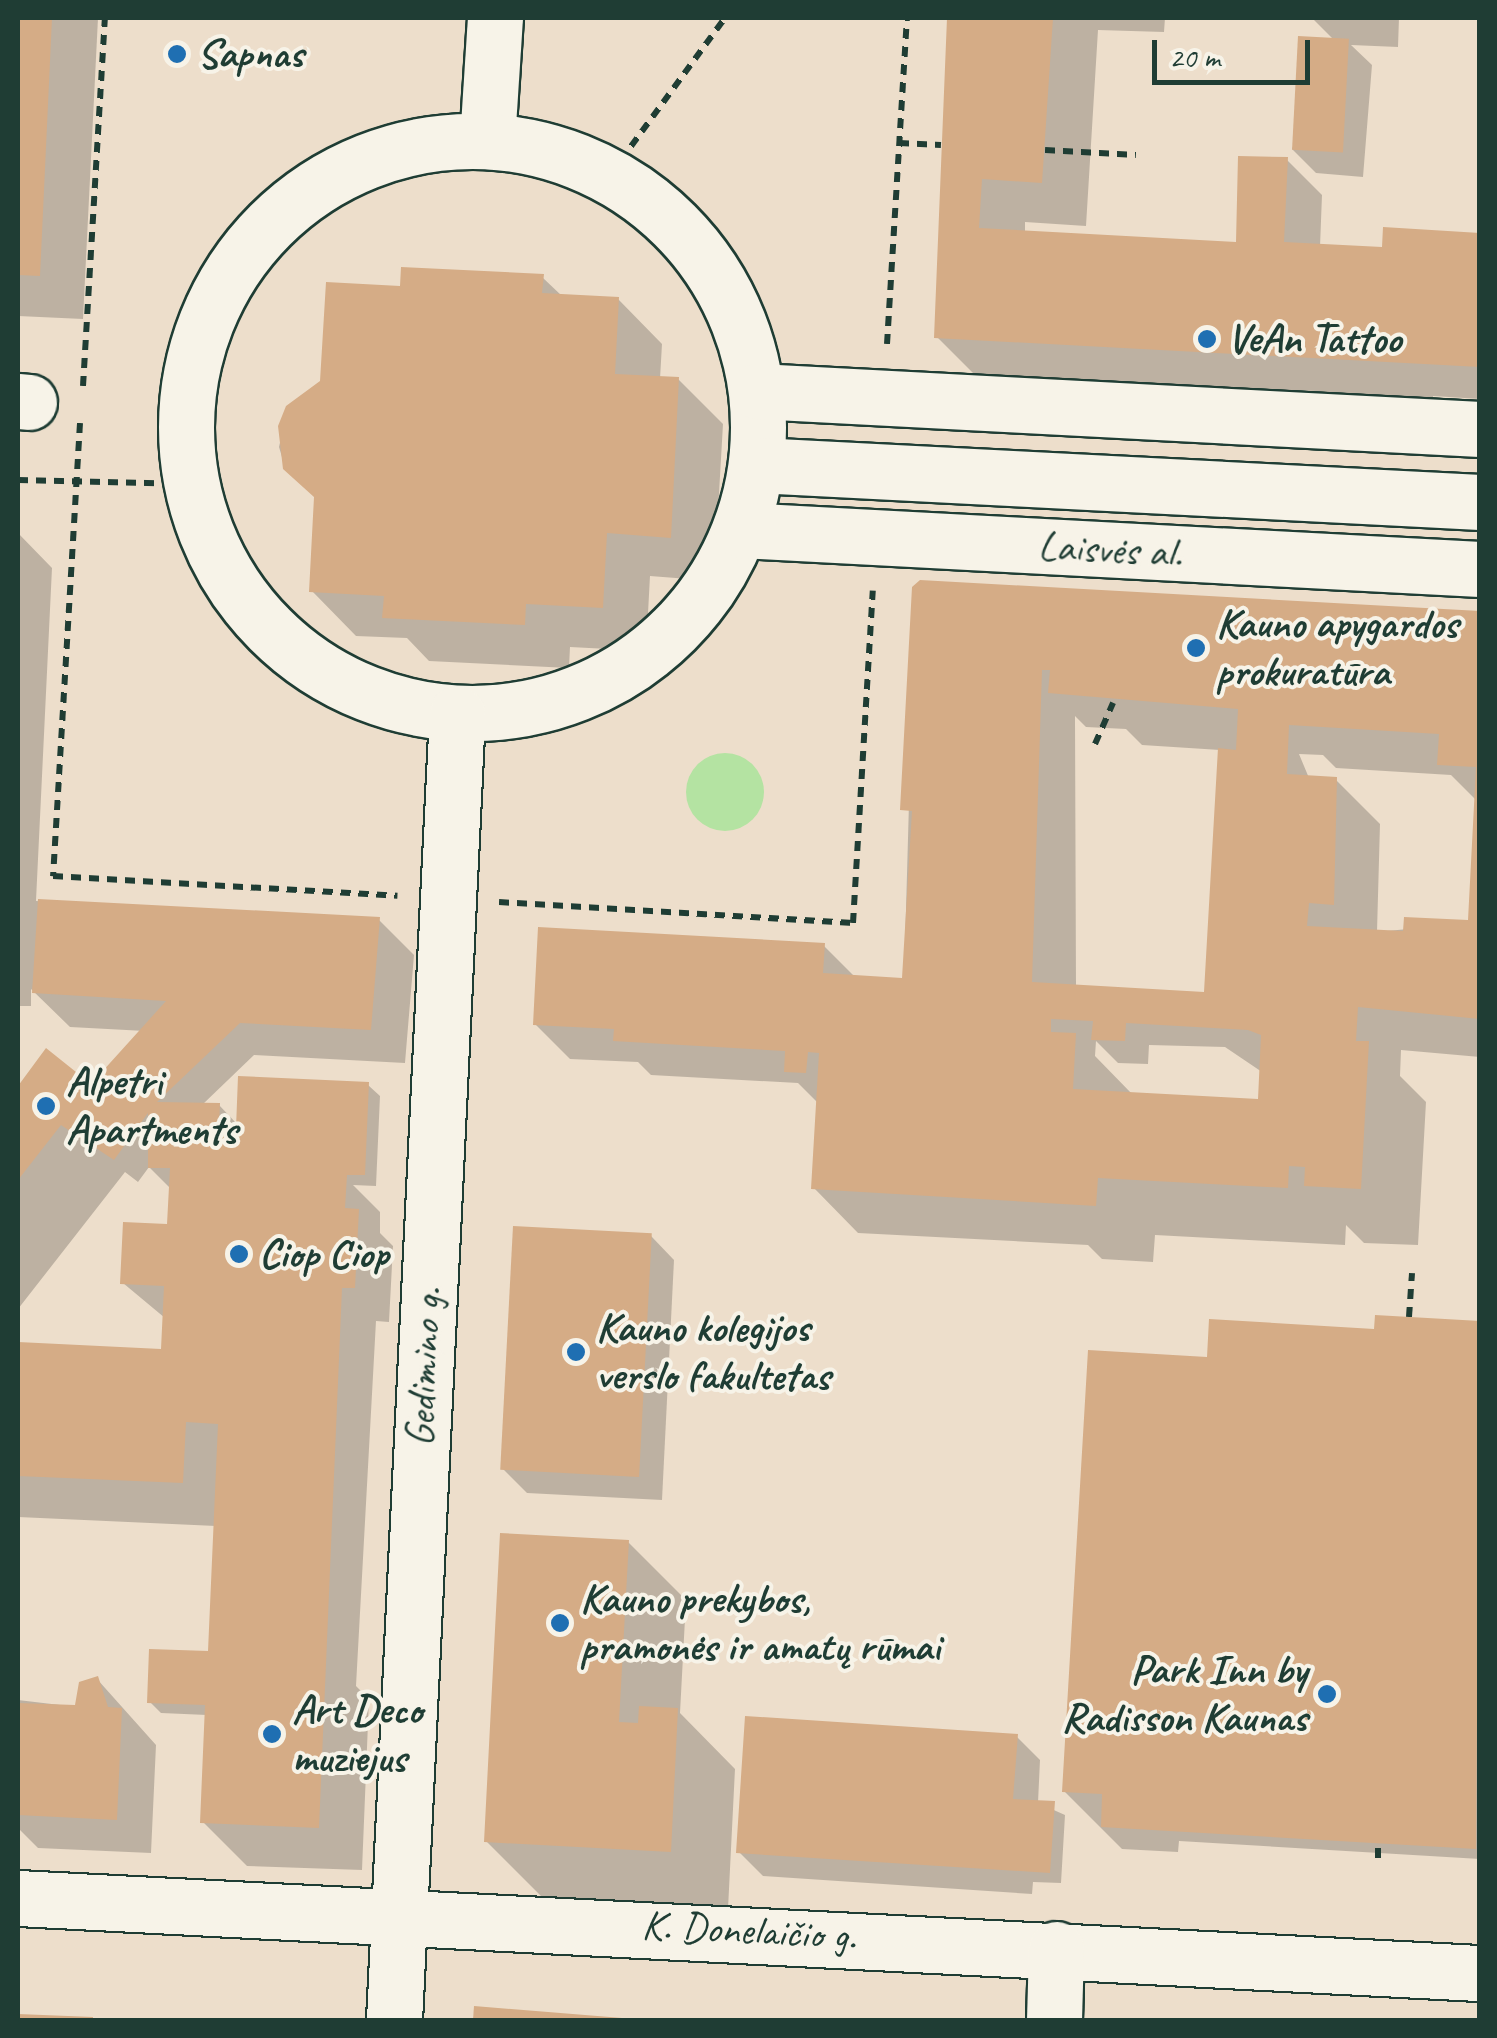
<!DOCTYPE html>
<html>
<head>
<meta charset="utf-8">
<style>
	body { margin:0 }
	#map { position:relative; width:1497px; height:2038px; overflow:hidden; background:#eddecb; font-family:Caveat,sans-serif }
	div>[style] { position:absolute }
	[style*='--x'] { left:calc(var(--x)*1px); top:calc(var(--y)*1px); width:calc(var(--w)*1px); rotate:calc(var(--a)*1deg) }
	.green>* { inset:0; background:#b4e3a2 }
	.round { border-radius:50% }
	.shadow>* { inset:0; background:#0003 }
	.building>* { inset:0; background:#d5ac86; transform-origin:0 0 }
	.path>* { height:6px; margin-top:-3px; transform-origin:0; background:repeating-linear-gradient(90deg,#1f3d34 0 10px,transparent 0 18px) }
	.roads { filter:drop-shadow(2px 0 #1f3d34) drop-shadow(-2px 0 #1f3d34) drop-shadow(0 2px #1f3d34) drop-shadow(0 -2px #1f3d34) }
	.minor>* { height:55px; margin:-27.5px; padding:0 27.5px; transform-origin:27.5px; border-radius:27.5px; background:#f7f3e8 }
	.minor>.ring { margin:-27.5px; padding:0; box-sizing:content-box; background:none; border:55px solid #f7f3e8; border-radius:50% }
	.dots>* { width:28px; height:28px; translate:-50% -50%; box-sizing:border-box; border:5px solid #f7f3e8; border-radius:50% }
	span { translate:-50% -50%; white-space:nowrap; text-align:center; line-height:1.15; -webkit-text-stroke:8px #f7f3e8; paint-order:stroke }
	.poi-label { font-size:42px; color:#1f3d34; font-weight:700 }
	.left { translate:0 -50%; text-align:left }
	.right { translate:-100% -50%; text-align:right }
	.street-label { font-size:42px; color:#1f3d34 }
	.frame { position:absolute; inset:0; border:20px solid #1f3d34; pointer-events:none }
	.scale { position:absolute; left:1152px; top:40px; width:158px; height:45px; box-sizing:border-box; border:5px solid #1f3d34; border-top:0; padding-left:12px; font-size:30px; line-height:35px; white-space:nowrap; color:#1f3d34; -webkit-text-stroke:8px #f7f3e8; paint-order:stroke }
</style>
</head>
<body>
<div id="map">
	<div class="green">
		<div class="round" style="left:686px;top:753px;width:78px;height:78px"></div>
	</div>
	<div class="shadow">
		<div style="clip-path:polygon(18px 18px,98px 18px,83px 319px,18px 316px)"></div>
		<div style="clip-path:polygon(950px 18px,1165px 18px,1164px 32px,1098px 30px,1086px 226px,1025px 222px,1025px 233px,1239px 245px,1287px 160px,1322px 195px,1320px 247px,1380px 250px,1480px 236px,1480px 399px,1433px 396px,1431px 418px,1339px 414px,1316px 391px,981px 381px,937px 337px)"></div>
		<div style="clip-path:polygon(1312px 18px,1399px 18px,1398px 47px,1351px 45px,1372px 65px,1363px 177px,1316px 173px,1292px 149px,1335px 41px)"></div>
		<div style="clip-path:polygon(542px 277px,562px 296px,618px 299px,662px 344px,660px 379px,678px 379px,723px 424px,714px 581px,650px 576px,646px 651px,570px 647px,569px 668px,429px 661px,407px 638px,356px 636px,312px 591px,317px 498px,285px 467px,279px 447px,288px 407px,323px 382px,402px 288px)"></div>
		<div style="clip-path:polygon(18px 533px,52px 568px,36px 901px,379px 920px,414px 955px,405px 1063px,254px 1055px,202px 1105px,219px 1105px,238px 1125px,368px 1085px,380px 1096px,376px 1186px,353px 1185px,380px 1212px,380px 1233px,393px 1246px,389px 1322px,376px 1321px,356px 1686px,369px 1699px,362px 1870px,247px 1866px,203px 1822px,207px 1715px,161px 1713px,150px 1702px,210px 1654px,216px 1526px,18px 1517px,18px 1345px,164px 1351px,165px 1318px,123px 1283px,170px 1226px,171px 1189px,149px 1167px,138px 1182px,125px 1172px,18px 1309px,18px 1090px,47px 1052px,90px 1086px,145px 1031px,70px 1027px,31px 989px,31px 1006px,18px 1006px)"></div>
		<div style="clip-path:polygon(evenodd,915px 588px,1480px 614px,1480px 1057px,1401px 1050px,1400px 1076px,1426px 1102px,1418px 1245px,1364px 1243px,1346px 1225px,1345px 1245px,1155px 1235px,1153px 1262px,1102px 1259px,1088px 1245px,858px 1233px,814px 1188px,818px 1103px,798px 1083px,651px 1075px,638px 1062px,570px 1059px,535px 1024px,824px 946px,856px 978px,904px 981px,915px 588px,1075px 716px,1086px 727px,1126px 729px,1142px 745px,1220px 750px,1207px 998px,1076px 987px,1075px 716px,915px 588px,1299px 754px,1323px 755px,1336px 768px,1451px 775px,1477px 801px,1470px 923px,1377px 932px,1380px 824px,1336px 780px,1309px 778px,1299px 754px,915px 588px,1096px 1041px,1118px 1063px,1148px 1064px,1149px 1045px,1225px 1047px,1262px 1072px,1260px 1101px,1133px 1095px,1095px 1056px,1096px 1041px)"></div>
		<div style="clip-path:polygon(651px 1236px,674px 1260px,662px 1500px,527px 1493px,503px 1469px)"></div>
		<div style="clip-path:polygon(1480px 1324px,1480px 1859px,1179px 1841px,1178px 1852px,1122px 1849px,1064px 1791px,1210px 1360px)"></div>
		<div style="clip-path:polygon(628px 1542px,686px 1600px,680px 1713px,735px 1769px,728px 1909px,544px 1899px,486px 1841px)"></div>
		<div style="clip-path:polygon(97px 1679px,156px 1745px,151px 1853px,38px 1848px,18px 1828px,18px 1700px,77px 1707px)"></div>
		<div style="clip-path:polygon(1017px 1737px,1040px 1760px,1038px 1803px,1065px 1815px,1061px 1883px,1033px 1882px,1032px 1894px,763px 1876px,739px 1852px)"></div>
		<div style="clip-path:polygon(476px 2009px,626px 2020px,476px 2020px)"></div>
	</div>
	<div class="building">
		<div style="clip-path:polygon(18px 18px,52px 18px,40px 276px,18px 275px)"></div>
		<div style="clip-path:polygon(947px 18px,1053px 18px,1042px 183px,982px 179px,979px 228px,1236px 242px,1238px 156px,1288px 157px,1284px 242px,1382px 247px,1383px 227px,1480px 233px,1480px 367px,934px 338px)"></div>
		<div style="left:1298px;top:36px;width:51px;height:114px;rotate:3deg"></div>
		<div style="clip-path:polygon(401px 267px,544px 274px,542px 293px,619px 297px,615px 374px,679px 377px,671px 538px,607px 533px,603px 608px,526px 604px,525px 625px,382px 618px,384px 596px,309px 592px,314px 497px,283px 469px,278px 426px,286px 406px,320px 381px,326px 282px,400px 286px)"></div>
		<div style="clip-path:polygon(evenodd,920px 580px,1480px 611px,1480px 1019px,1358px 1007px,1356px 1041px,1369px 1041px,1361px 1189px,1304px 1186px,1305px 1167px,1289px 1166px,1288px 1188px,1098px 1178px,1096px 1206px,811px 1189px,819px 1053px,808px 1052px,806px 1073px,784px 1072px,785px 1051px,613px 1041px,614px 1029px,533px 1025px,538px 927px,825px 943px,823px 973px,902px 978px,912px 811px,900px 810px,912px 587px,920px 580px,1042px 670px,1050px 670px,1048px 693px,1238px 709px,1236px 750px,1218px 748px,1204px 992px,1032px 982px,1042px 670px,920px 580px,1289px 725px,1439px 734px,1437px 765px,1476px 767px,1468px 920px,1404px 917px,1403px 931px,1307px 926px,1309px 903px,1334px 905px,1337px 777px,1287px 774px,1289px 725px,920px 580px,1051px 1019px,1093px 1021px,1091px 1040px,1125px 1041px,1126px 1023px,1248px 1030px,1261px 1035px,1258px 1099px,1073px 1089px,1076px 1033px,1051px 1032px,1051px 1019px)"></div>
		<div style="clip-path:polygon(38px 899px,380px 917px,371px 1030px,240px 1023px,157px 1102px,220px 1103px,219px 1127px,236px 1128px,238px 1076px,369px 1082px,365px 1175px,347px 1175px,345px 1208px,359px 1209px,355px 1288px,342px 1288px,319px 1828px,200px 1823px,205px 1705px,147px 1703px,149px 1649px,208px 1651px,218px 1424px,186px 1422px,183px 1483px,18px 1476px,18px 1342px,161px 1349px,164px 1286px,120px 1284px,123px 1222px,167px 1224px,170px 1168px,148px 1168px,148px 1113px,114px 1160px,61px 1125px,18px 1180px,18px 1086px,46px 1048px,91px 1084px,166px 1001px,32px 993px)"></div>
		<div style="left:513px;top:1226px;width:139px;height:244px;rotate:3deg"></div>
		<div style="clip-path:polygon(1375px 1315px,1480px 1321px,1476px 1849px,1101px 1827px,1102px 1794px,1062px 1792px,1088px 1350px,1207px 1357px,1209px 1319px,1374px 1329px)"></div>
		<div style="clip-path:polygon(500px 1533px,629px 1540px,619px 1722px,638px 1723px,639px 1706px,678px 1708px,671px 1852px,484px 1842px)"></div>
		<div style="clip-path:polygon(98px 1676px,108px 1707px,122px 1708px,117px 1820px,18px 1815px,18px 1703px,75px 1705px,79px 1682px)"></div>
		<div style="clip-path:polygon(745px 1716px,1018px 1734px,1013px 1799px,1055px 1801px,1050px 1873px,736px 1853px)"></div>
		<div style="clip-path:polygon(474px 2006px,622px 2018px,622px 2020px,473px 2020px)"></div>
		<div style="clip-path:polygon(18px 2014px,93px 2017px,93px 2020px,18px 2020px)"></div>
	</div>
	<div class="path">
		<div style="--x:899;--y:143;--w:42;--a:2.7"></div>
		<div style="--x:1045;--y:150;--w:91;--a:3.1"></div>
		<div style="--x:610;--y:175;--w:195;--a:-53.8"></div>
		<div style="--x:887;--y:344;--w:327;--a:-86.5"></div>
		<div style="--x:83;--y:386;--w:369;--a:-86.6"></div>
		<div style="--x:80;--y:423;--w:454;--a:93.4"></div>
		<div style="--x:53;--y:876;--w:345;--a:3.3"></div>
		<div style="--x:18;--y:480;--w:172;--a:1.3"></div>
		<div style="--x:1095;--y:744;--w:45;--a:-66.3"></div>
		<div style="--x:499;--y:902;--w:355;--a:3.4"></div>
		<div style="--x:853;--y:923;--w:333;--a:-86.6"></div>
		<div style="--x:1409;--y:1317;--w:44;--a:-86.1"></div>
		<div style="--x:1378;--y:1858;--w:15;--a:-90"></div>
	</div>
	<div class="roads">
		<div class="minor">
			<div style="--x:487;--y:141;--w:123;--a:-86.3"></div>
			<div class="ring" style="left:186px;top:141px;width:517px;height:517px"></div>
			<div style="--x:757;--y:391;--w:724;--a:3.01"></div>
			<div style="--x:18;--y:401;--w:11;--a:5"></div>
			<div style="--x:757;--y:465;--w:724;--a:2.93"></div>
			<div style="--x:741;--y:530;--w:740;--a:3.02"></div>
			<div style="--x:18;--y:1898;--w:1464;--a:2.94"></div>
			<div style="--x:394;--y:2020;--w:1308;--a:-87.24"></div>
			<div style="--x:1054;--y:2020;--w:71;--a:-88.4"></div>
		</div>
	</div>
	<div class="dots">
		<div style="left:177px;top:54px;background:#1f6fb2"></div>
		<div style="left:1207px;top:339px;background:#1f6fb2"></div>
		<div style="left:1196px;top:648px;background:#1f6fb2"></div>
		<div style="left:46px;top:1106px;background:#1f6fb2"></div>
		<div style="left:239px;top:1254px;background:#1f6fb2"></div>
		<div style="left:576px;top:1352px;background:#1f6fb2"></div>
		<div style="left:560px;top:1623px;background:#1f6fb2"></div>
		<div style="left:1327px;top:1694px;background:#1f6fb2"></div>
		<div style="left:272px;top:1734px;background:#1f6fb2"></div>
	</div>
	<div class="poi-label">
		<span class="left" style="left:197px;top:54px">Sapnas</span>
		<span class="left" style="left:1227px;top:339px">VeAn Tattoo</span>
		<span class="left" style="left:1216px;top:648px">Kauno apygardos<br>prokuratūra</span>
		<span class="left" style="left:66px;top:1106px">Alpetri<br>Apartments</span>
		<span class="left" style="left:259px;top:1254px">Ciop Ciop</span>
		<span class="left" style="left:596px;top:1352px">Kauno kolegijos<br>verslo fakultetas</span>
		<span class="left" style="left:580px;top:1623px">Kauno prekybos,<br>pramonės ir amatų rūmai</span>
		<span class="right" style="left:1307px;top:1694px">Park Inn by<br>Radisson Kaunas</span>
		<span class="left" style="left:292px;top:1734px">Art Deco<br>muziejus</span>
	</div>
	<div class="street-label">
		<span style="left:1110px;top:550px;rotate:3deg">Laisvės al.</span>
		<span style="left:424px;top:1367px;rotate:-87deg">Gedimino g.</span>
		<span style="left:749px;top:1931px;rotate:3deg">K. Donelaičio g.</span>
	</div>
	<div class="frame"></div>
	<div class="scale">20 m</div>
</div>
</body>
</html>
